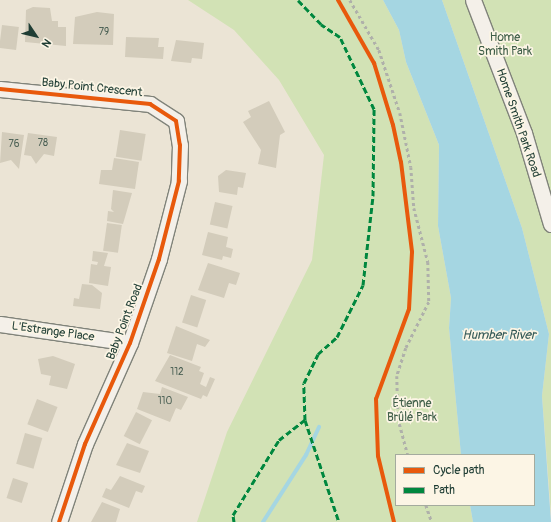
<!DOCTYPE html>
<html>
<head>
<meta charset="utf-8">
<style>
	body { margin:0 }
	#map { position:relative; width:551px; height:522px; overflow:hidden; background:#ebe4d5; font-family:Pangolin,sans-serif }
	div>[style] { position:absolute }
	[style*='--x'] { left:calc(var(--x)*1px); top:calc(var(--y)*1px); width:calc(var(--w)*1px); rotate:calc(var(--a)*1deg) }
	.green>* { inset:0; background:#d2e2b5 }
	.water>* { inset:0; background:#a5d6e2 }
	.stream>* { height:4px; margin:-2px; padding:0 2px; transform-origin:2px; border-radius:2px; background:#a5d6e2 }
	.building>* { inset:0; background:#d3ccbb; transform-origin:0 0 }
	.path>* { height:2.5px; margin-top:-1.25px; transform-origin:0; background:repeating-linear-gradient(90deg,#afb0aa 0 3px,transparent 0 6px) }
	.roads { filter:drop-shadow(1px 0 #80837a) drop-shadow(-1px 0 #80837a) drop-shadow(0 1px #80837a) drop-shadow(0 -1px #80837a) }
	.street>* { height:15px; margin:-7.5px; padding:0 7.5px; transform-origin:7.5px; border-radius:7.5px; background:#f4f0e9 }
	.quiet>* { height:3px; margin-top:-1.5px; transform-origin:0; background:repeating-linear-gradient(90deg,#00873e 0 6px,transparent 0 9px) }
	.cycleway>* { height:4px; margin:-2px; padding:0 2px; transform-origin:2px; border-radius:2px; background:#e8590c }
	span { translate:-50% -50%; white-space:nowrap; text-align:center; line-height:1.15; -webkit-text-stroke:3.5px #fcf5e5; paint-order:stroke }
	.number-label { font-size:10px; color:#4d6256 }
	.number-label span { -webkit-text-stroke-width:0 }
	.park-label { font-size:12px; color:#3f5e48 }
	.street-label { font-size:12px; color:#1f3d34 }
	.water-label { font-size:13px; color:#345a58; font-style:italic }
	.legend { position:absolute; left:395px; top:454px; width:140px; height:52px; box-sizing:border-box; background:#fcf5e5; border:1px solid #a4ab9e; margin:0; padding:5px 7px; list-style:none; font-size:12px; color:#1f3d34 }
	.legend li { display:flex; align-items:center; gap:8px; height:20px }
	.legend b { width:20px; border:1px solid #a4ab9e }
	.north { position:absolute; left:16px; top:16px; width:40px; height:40px; -webkit-text-stroke:3px #fcf5e5; paint-order:stroke; rotate:125deg; font-size:11px; font-weight:700; line-height:16px; text-align:center; color:#1f3d34 }
	.north::after { content:''; display:block; margin:auto; width:14px; height:18px; background:#1f3d34; clip-path:polygon(50% 0,100% 100%,50% 72%,0 100%) }
</style>
</head>
<body>
<div id="map">
	<div class="green">
		<div style="clip-path:polygon(188px 0,383px 0,399px 30px,406px 62px,439px 145px,438px 226px,451px 298px,449px 328px,461px 455px,396px 455px,396px 505px,470px 505px,473px 522px,197px 522px,227px 432px,312px 260px,324px 155px,279px 80px,234px 30px)"></div>
		<div style="clip-path:polygon(442px 0,551px 0,551px 515px,542px 396px,549px 334px,522px 228px)"></div>
	</div>
	<div class="water">
		<div style="clip-path:polygon(383px 0,442px 0,522px 228px,549px 334px,542px 396px,551px 522px,473px 522px,470px 505px,534px 505px,534px 455px,461px 455px,449px 328px,451px 298px,438px 226px,439px 145px,406px 62px,399px 30px)"></div>
	</div>
	<div class="stream">
		<div style="--x:263;--y:522;--w:80;--a:-57.3"></div>
		<div style="--x:306;--y:455;--w:31;--a:-65"></div>
	</div>
	<div class="building">
		<div style="clip-path:polygon(33px 7px,50px 8px,52px 21px,58px 21px,58px 27px,66px 27px,66px 46px,25px 42px,26px 10px)"></div>
		<div style="clip-path:polygon(97px 12px,114px 14px,113px 45px,73px 44px,75px 17px)"></div>
		<div style="left:2px;top:25px;width:17px;height:23px;rotate:7deg"></div>
		<div style="clip-path:polygon(126px 37px,159px 38px,158px 47px,164px 47px,163px 59px,125px 57px)"></div>
		<div style="clip-path:polygon(176px 40px,204px 43px,202px 59px,192px 58px,191px 63px,171px 61px)"></div>
		<div style="clip-path:polygon(269px 101px,285px 132px,280px 135px,276px 168px,258px 164px,261px 150px,243px 122px,251px 117px,248px 111px)"></div>
		<div style="left:120px;top:130px;width:26px;height:27px;rotate:9deg"></div>
		<div style="clip-path:polygon(2px 132px,24px 135px,19px 169px,11px 160px,0 163px)"></div>
		<div style="clip-path:polygon(28px 133px,57px 137px,54px 156px,44px 154px,36px 164px,31px 156px,24px 155px)"></div>
		<div style="clip-path:polygon(114px 158px,139px 162px,135px 189px,99px 184px,101px 170px,112px 170px)"></div>
		<div style="clip-path:polygon(226px 170px,246px 173px,243px 188px,238px 187px,237px 195px,219px 192px,218px 176px)"></div>
		<div style="clip-path:polygon(113px 190px,132px 193px,123px 224px,107px 221px,108px 211px,114px 212px,111px 209px)"></div>
		<div style="left:215px;top:202px;width:18px;height:23px;rotate:13deg"></div>
		<div style="left:107px;top:223px;width:15px;height:28px;rotate:8deg"></div>
		<div style="clip-path:polygon(208px 232px,228px 237px,226px 247px,233px 249px,231px 258px,223px 256px,222px 260px,202px 255px)"></div>
		<div style="clip-path:polygon(93px 251px,108px 253px,104px 266px,111px 267px,108px 286px,89px 283px,91px 264px,97px 265px,98px 262px,92px 261px)"></div>
		<div style="clip-path:polygon(208px 263px,240px 273px,236px 285px,229px 283px,224px 298px,198px 290px)"></div>
		<div style="clip-path:polygon(82px 284px,92px 285px,102px 293px,100px 309px,73px 306px,74px 298px,79px 299px)"></div>
		<div style="left:191px;top:295px;width:16px;height:29px;rotate:18deg"></div>
		<div style="clip-path:polygon(176px 326px,210px 340px,205px 347px,197px 344px,192px 361px,167px 353px)"></div>
		<div style="clip-path:polygon(170px 355px,201px 367px,199px 371px,204px 373px,200px 384px,206px 387px,210px 377px,215px 379px,207px 397px,203px 395px,201px 399px,155px 381px)"></div>
		<div style="clip-path:polygon(53px 356px,75px 364px,67px 389px,49px 385px,51px 376px,41px 374px,38px 359px)"></div>
		<div style="clip-path:polygon(162px 387px,188px 397px,181px 410px,176px 408px,170px 422px,137px 409px,143px 392px,160px 394px)"></div>
		<div style="left:37px;top:399px;width:22px;height:27px;rotate:21deg"></div>
		<div style="left:136px;top:412px;width:18px;height:27px;rotate:27deg"></div>
		<div style="left:25px;top:433px;width:18px;height:32px;rotate:16deg"></div>
		<div style="clip-path:polygon(127px 443px,149px 451px,140px 473px,116px 465px)"></div>
		<div style="clip-path:polygon(120px 476px,145px 486px,142px 493px,136px 491px,129px 508px,102px 497px,106px 488px,111px 490px)"></div>
		<div style="left:13px;top:478px;width:16px;height:21px;rotate:18deg"></div>
		<div style="clip-path:polygon(102px 502px,120px 509px,116px 522px,91px 522px)"></div>
	</div>
	<div class="path">
		<div style="--x:350;--y:0;--w:58;--a:59.9"></div>
		<div style="--x:379;--y:50;--w:66;--a:71.6"></div>
		<div style="--x:400;--y:113;--w:55;--a:78.5"></div>
		<div style="--x:411;--y:167;--w:41;--a:85.8"></div>
		<div style="--x:414;--y:208;--w:56;--a:75.5"></div>
		<div style="--x:428;--y:262;--w:40;--a:88.6"></div>
		<div style="--x:429;--y:302;--w:51;--a:116.6"></div>
		<div style="--x:406;--y:348;--w:29;--a:108"></div>
		<div style="--x:397;--y:376;--w:42;--a:88.6"></div>
		<div style="--x:398;--y:418;--w:38;--a:75"></div>
		<div style="--x:426;--y:505;--w:18;--a:71"></div>
	</div>
	<div class="roads">
		<div class="street">
			<div style="--x:473;--y:0;--w:142;--a:69"></div>
			<div style="--x:524;--y:133;--w:95;--a:73.5"></div>
			<div style="--x:0;--y:89;--w:151;--a:5.7"></div>
			<div style="--x:150;--y:104;--w:31;--a:33"></div>
			<div style="--x:176;--y:121;--w:24;--a:81"></div>
			<div style="--x:180;--y:145;--w:36;--a:92"></div>
			<div style="--x:179;--y:181;--w:81;--a:104.4"></div>
			<div style="--x:159;--y:259;--w:89;--a:109"></div>
			<div style="--x:130;--y:343;--w:111;--a:114"></div>
			<div style="--x:85;--y:444;--w:82;--a:108.4"></div>
			<div style="--x:0;--y:324;--w:131;--a:8.3"></div>
		</div>
	</div>
	<div class="quiet">
		<div style="--x:305;--y:420;--w:108;--a:71.6"></div>
		<div style="--x:234;--y:522;--w:7;--a:-98"></div>
		<div style="--x:233;--y:515;--w:88;--a:-58.5"></div>
		<div style="--x:279;--y:440;--w:33;--a:-38"></div>
		<div style="--x:305;--y:420;--w:37;--a:-92"></div>
		<div style="--x:304;--y:383;--w:32;--a:-64"></div>
		<div style="--x:318;--y:354;--w:25;--a:-42"></div>
		<div style="--x:337;--y:337;--w:58;--a:-63.4"></div>
		<div style="--x:363;--y:285;--w:90;--a:-83.6"></div>
		<div style="--x:373;--y:196;--w:87;--a:-89.3"></div>
		<div style="--x:374;--y:109;--w:80;--a:-115.3"></div>
		<div style="--x:340;--y:37;--w:23;--a:-146"></div>
		<div style="--x:321;--y:24;--w:33;--a:-134"></div>
	</div>
	<div class="cycleway">
		<div style="--x:338;--y:0;--w:73;--a:60.3"></div>
		<div style="--x:374;--y:63;--w:65;--a:73"></div>
		<div style="--x:393;--y:125;--w:38;--a:78"></div>
		<div style="--x:401;--y:162;--w:91;--a:83"></div>
		<div style="--x:412;--y:252;--w:57;--a:93"></div>
		<div style="--x:409;--y:309;--w:96;--a:110.1"></div>
		<div style="--x:376;--y:399;--w:57;--a:88"></div>
		<div style="--x:378;--y:456;--w:68;--a:76.4"></div>
		<div style="--x:0;--y:89;--w:151;--a:5.7"></div>
		<div style="--x:150;--y:104;--w:31;--a:33"></div>
		<div style="--x:176;--y:121;--w:24;--a:81"></div>
		<div style="--x:180;--y:145;--w:36;--a:92"></div>
		<div style="--x:179;--y:181;--w:81;--a:104.4"></div>
		<div style="--x:159;--y:259;--w:89;--a:109"></div>
		<div style="--x:130;--y:343;--w:111;--a:114"></div>
		<div style="--x:85;--y:444;--w:82;--a:108.4"></div>
	</div>
	<div class="number-label">
		<span style="left:104px;top:33px">79</span>
		<span style="left:43px;top:144px">78</span>
		<span style="left:14px;top:145px">76</span>
		<span style="left:177px;top:373px">112</span>
		<span style="left:165px;top:402px">110</span>
	</div>
	<div class="park-label">
		<span style="left:505px;top:45px">Home<br>Smith Park</span>
		<span style="left:412px;top:411px">Étienne<br>Brûlé Park</span>
	</div>
	<div class="street-label">
		<span style="left:92px;top:88px;rotate:6deg">Baby Point Crescent</span>
		<span style="left:518px;top:123px;rotate:71deg">Home Smith Park Road</span>
		<span style="left:125px;top:322px;rotate:-69deg">Baby Point Road</span>
		<span style="left:53px;top:332px;rotate:8deg">L'Estrange Place</span>
	</div>
	<div class="water-label">
		<span style="left:499px;top:335px">Humber River</span>
	</div>
	<ul class="legend">
	<li><b style="height:5px;background:#e8590c"></b>Cycle path</li>
	<li><b style="height:5px;background:#00873e"></b>Path</li>
	</ul>
	<div class="north">N</div>
</div>
</body>
</html>
